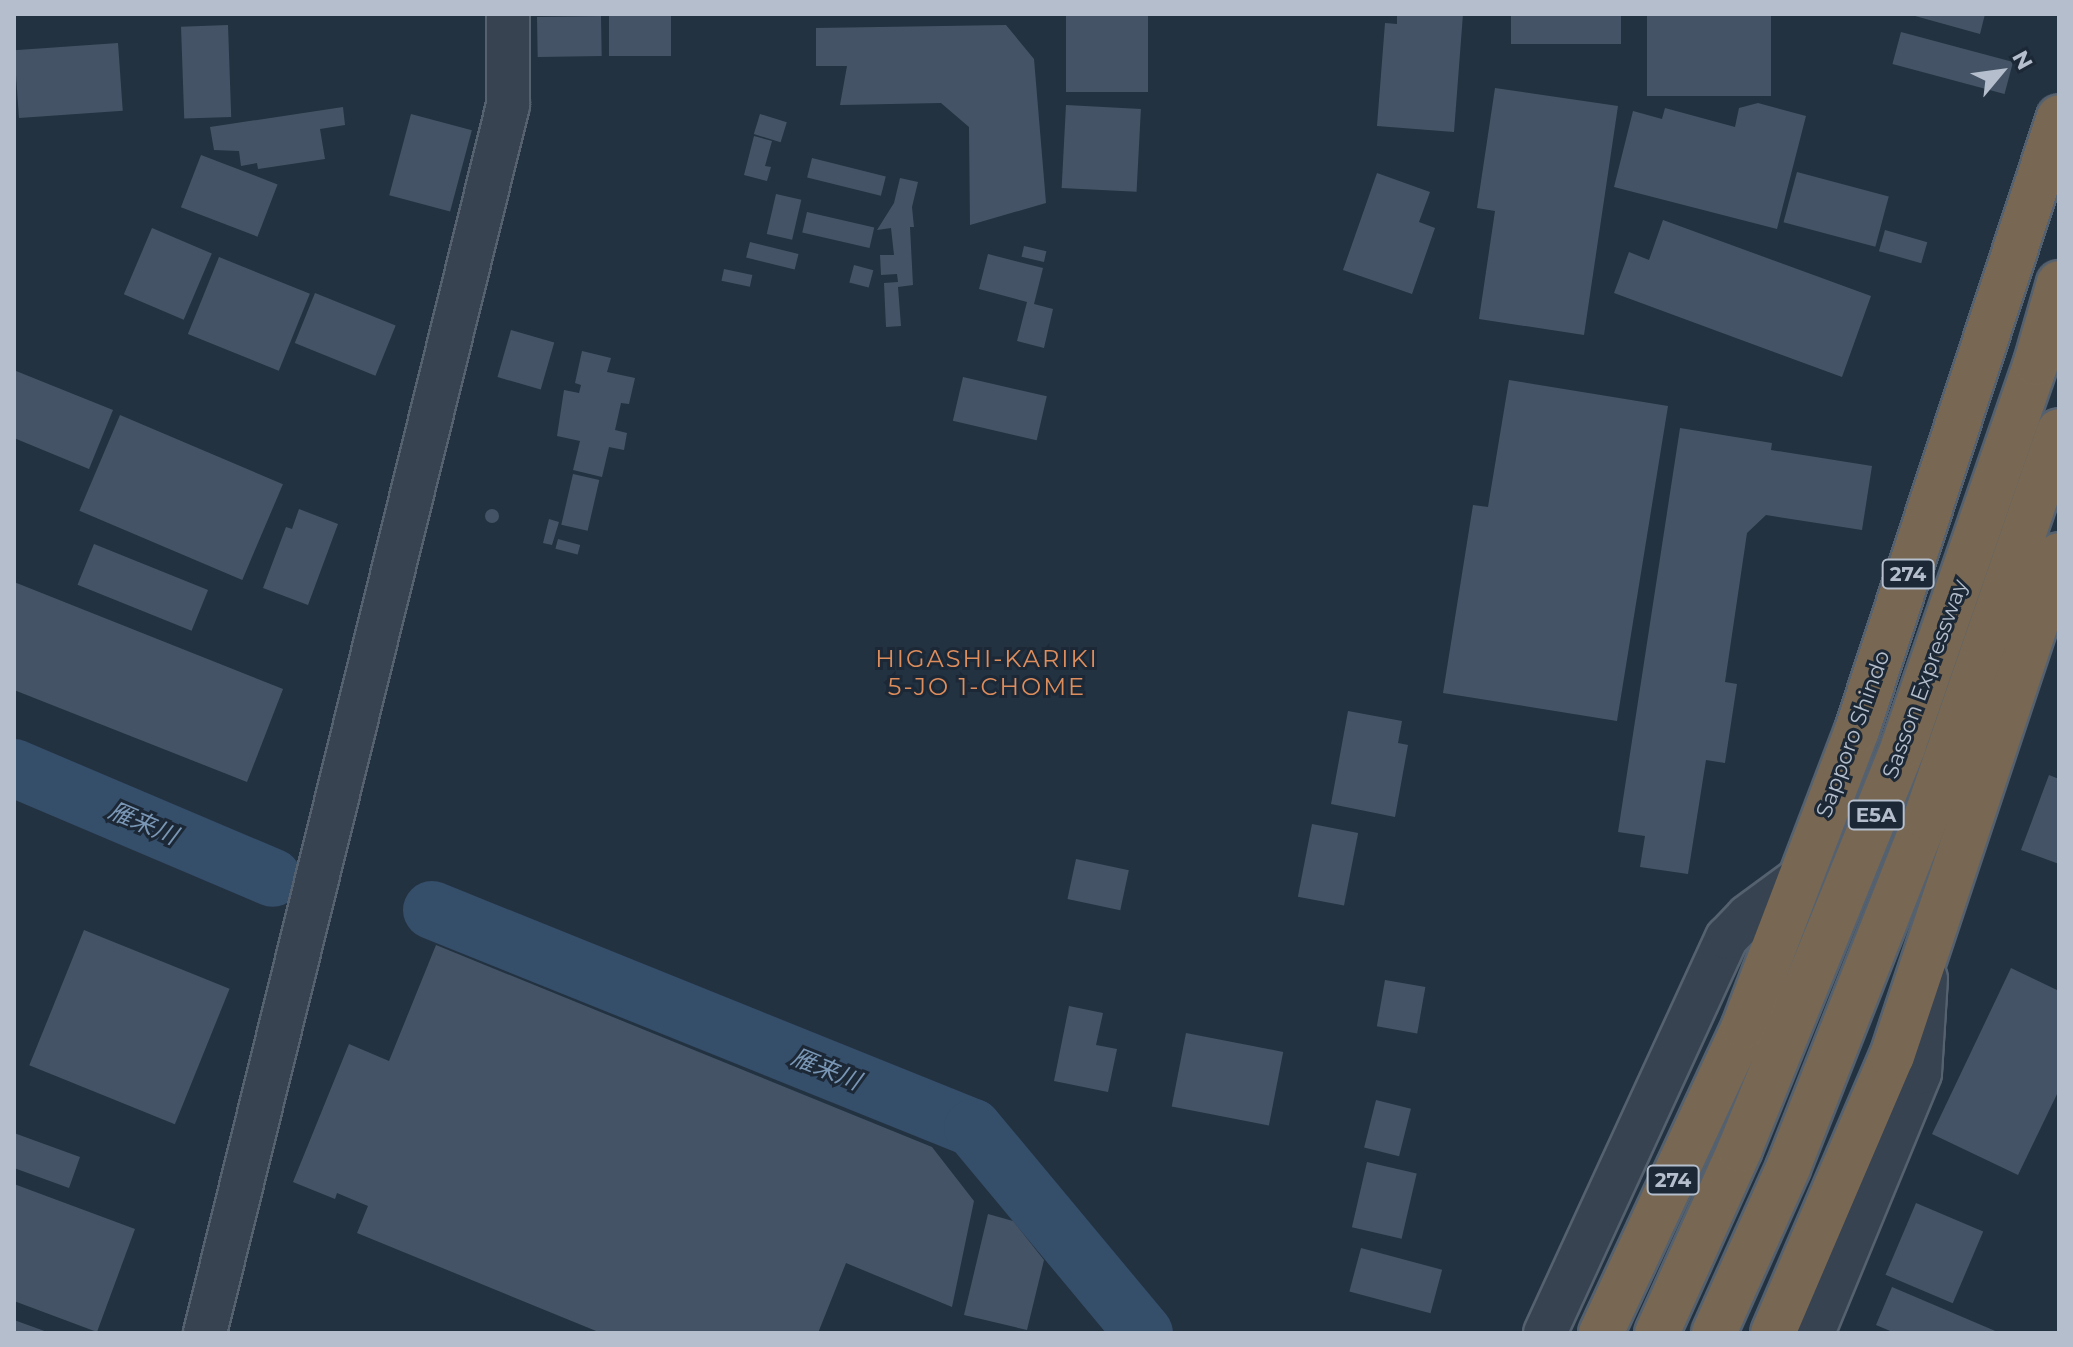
<!DOCTYPE html>
<html>
<head>
<meta charset="utf-8">
<style>
	body { margin:0 }
	#map { position:relative; width:2073px; height:1347px; overflow:hidden; background:#233241; font-family:Montserrat,"Noto Sans JP",sans-serif }
	div>[style] { position:absolute }
	[style*='--x'] { left:calc(var(--x)*1px); top:calc(var(--y)*1px); width:calc(var(--w)*1px); rotate:calc(var(--a)*1deg) }
	.river>* { height:58px; margin:-29px; padding:0 29px; transform-origin:29px; border-radius:29px; background:#354e6a }
	.building>* { inset:0; background:#445466; transform-origin:0 0 }
	.round { border-radius:50% }
	.roads { filter:drop-shadow(2px 0 #55616f) drop-shadow(-2px 0 #55616f) drop-shadow(0 2px #55616f) drop-shadow(0 -2px #55616f) }
	.minor>* { height:42px; margin:-21px; padding:0 21px; transform-origin:21px; border-radius:21px; background:#374351 }
	.highway>* { height:44px; margin:-22px; padding:0 22px; transform-origin:22px; border-radius:22px; background:#786853 }
	span { translate:-50% -50%; white-space:nowrap; text-align:center; line-height:1.15; -webkit-text-stroke:6px #1c2836; paint-order:stroke }
	.shield-label span { padding:2px 6px; background:#1c2836; border:2px solid; border-radius:6px; -webkit-text-stroke-width:0 }
	.shield-label { font-size:20px; color:#b4becc; font-weight:700 }
	.street-label { font-size:22px; color:#b4becc }
	.neighbourhood-label { font-size:24px; color:#de8d5c; letter-spacing:2px }
	.water-label { font-size:24px; color:#7996b5; font-style:italic }
	.frame { position:absolute; inset:0; border:16px solid #b4becc; pointer-events:none }
	.north { position:absolute; left:1961px; top:32px; width:80px; height:80px; -webkit-text-stroke:6px #1c2836; paint-order:stroke; rotate:61deg; font-size:22px; font-weight:700; line-height:32px; text-align:center; color:#b4becc }
	.north::after { content:''; display:block; margin:auto; width:28px; height:36px; background:#b4becc; clip-path:polygon(50% 0,100% 100%,50% 72%,0 100%) }
</style>
</head>
<body>
<div id="map">
	<div class="river">
		<div style="--x:14;--y:768;--w:281;--a:23"></div>
		<div style="--x:432;--y:910;--w:583;--a:21.95"></div>
		<div style="--x:973;--y:1128;--w:267;--a:50.2"></div>
	</div>
	<div class="building">
		<div style="left:609px;top:14px;width:62px;height:42px"></div>
		<div style="left:1066px;top:14px;width:82px;height:78px"></div>
		<div style="clip-path:polygon(1397px 14px,1463px 14px,1454px 132px,1377px 126px,1385px 23px,1397px 24px)"></div>
		<div style="left:1511px;top:14px;width:110px;height:30px"></div>
		<div style="left:1647px;top:14px;width:124px;height:82px"></div>
		<div style="clip-path:polygon(1908px 14px,1985px 14px,1980px 34px)"></div>
		<div style="left:601px;top:16px;width:40px;height:64px;rotate:89deg"></div>
		<div style="left:228px;top:25px;width:92px;height:47px;rotate:88deg"></div>
		<div style="clip-path:polygon(1006px 25px,1034px 59px,1046px 203px,970px 225px,969px 127px,941px 103px,840px 105px,847px 66px,816px 66px,816px 28px)"></div>
		<div style="left:1901px;top:32px;width:116px;height:33px;rotate:15deg"></div>
		<div style="left:118px;top:43px;width:68px;height:104px;rotate:86deg"></div>
		<div style="clip-path:polygon(1495px 88px,1618px 106px,1584px 335px,1479px 319px,1495px 211px,1477px 208px)"></div>
		<div style="clip-path:polygon(1758px 103px,1806px 116px,1777px 229px,1614px 187px,1633px 111px,1662px 119px,1665px 108px,1735px 127px,1739px 108px)"></div>
		<div style="left:1066px;top:105px;width:75px;height:83px;rotate:3deg"></div>
		<div style="clip-path:polygon(343px 107px,345px 125px,320px 129px,325px 159px,258px 169px,257px 163px,241px 166px,239px 151px,214px 150px,210px 127px)"></div>
		<div style="left:411px;top:114px;width:63px;height:84px;rotate:15deg"></div>
		<div style="left:760px;top:114px;width:28px;height:21px;rotate:17deg"></div>
		<div style="clip-path:polygon(754px 136px,772px 141px,765px 166px,771px 167px,767px 181px,744px 175px)"></div>
		<div style="left:201px;top:155px;width:82px;height:56px;rotate:21deg"></div>
		<div style="left:812px;top:158px;width:76px;height:20px;rotate:14deg"></div>
		<div style="left:1797px;top:172px;width:95px;height:52px;rotate:15deg"></div>
		<div style="clip-path:polygon(1377px 173px,1430px 192px,1419px 222px,1435px 228px,1412px 294px,1343px 270px)"></div>
		<div style="clip-path:polygon(900px 178px,918px 182px,912px 207px,914px 227px,910px 227px,913px 285px,898px 287px,901px 326px,886px 327px,884px 283px,898px 282px,897px 274px,881px 275px,880px 255px,894px 255px,891px 228px,877px 230px,894px 203px)"></div>
		<div style="left:776px;top:194px;width:26px;height:41px;rotate:13deg"></div>
		<div style="left:807px;top:212px;width:69px;height:21px;rotate:13deg"></div>
		<div style="clip-path:polygon(1663px 220px,1871px 296px,1842px 377px,1614px 293px,1629px 252px,1649px 260px)"></div>
		<div style="left:152px;top:228px;width:65px;height:72px;rotate:23deg"></div>
		<div style="left:1885px;top:230px;width:44px;height:22px;rotate:16deg"></div>
		<div style="left:750px;top:242px;width:50px;height:16px;rotate:14deg"></div>
		<div style="left:1024px;top:246px;width:23px;height:11px;rotate:13deg"></div>
		<div style="clip-path:polygon(988px 254px,1043px 268px,1034px 304px,1053px 309px,1044px 348px,1017px 341px,1027px 302px,979px 289px)"></div>
		<div style="left:219px;top:257px;width:98px;height:83px;rotate:22deg"></div>
		<div style="left:854px;top:265px;width:20px;height:18px;rotate:15deg"></div>
		<div style="left:724px;top:269px;width:29px;height:12px;rotate:12deg"></div>
		<div style="left:315px;top:293px;width:87px;height:54px;rotate:22deg"></div>
		<div style="left:511px;top:330px;width:45px;height:49px;rotate:16deg"></div>
		<div style="clip-path:polygon(582px 351px,611px 358px,607px 372px,635px 378px,629px 404px,621px 403px,615px 430px,627px 433px,624px 450px,609px 447px,602px 477px,573px 470px,580px 441px,557px 436px,564px 390px,579px 393px,581px 385px,575px 383px)"></div>
		<div style="clip-path:polygon(16px 371px,113px 410px,89px 469px,14px 438px)"></div>
		<div style="left:963px;top:377px;width:86px;height:45px;rotate:13deg"></div>
		<div style="clip-path:polygon(1509px 380px,1668px 406px,1617px 721px,1443px 693px,1473px 505px,1488px 507px)"></div>
		<div style="left:120px;top:415px;width:177px;height:104px;rotate:23deg"></div>
		<div style="clip-path:polygon(1680px 428px,1772px 443px,1771px 450px,1872px 466px,1862px 530px,1766px 515px,1747px 533px,1725px 682px,1737px 684px,1725px 763px,1706px 760px,1688px 874px,1640px 867px,1645px 836px,1618px 832px)"></div>
		<div style="left:573px;top:474px;width:27px;height:52px;rotate:13deg"></div>
		<div style="clip-path:polygon(299px 509px,338px 524px,308px 605px,263px 588px,286px 527px,292px 529px)"></div>
		<div class="round" style="left:485px;top:509px;width:14px;height:14px"></div>
		<div style="clip-path:polygon(549px 519px,559px 522px,552px 545px,543px 543px)"></div>
		<div style="left:558px;top:539px;width:23px;height:10px;rotate:15deg"></div>
		<div style="left:94px;top:544px;width:123px;height:44px;rotate:22deg"></div>
		<div style="clip-path:polygon(14px 582px,283px 689px,247px 782px,14px 690px)"></div>
		<div style="clip-path:polygon(1348px 711px,1402px 721px,1398px 743px,1408px 745px,1395px 817px,1331px 804px)"></div>
		<div style="clip-path:polygon(2049px 775px,2059px 779px,2059px 864px,2021px 850px)"></div>
		<div style="left:1312px;top:824px;width:47px;height:74px;rotate:11deg"></div>
		<div style="left:1076px;top:859px;width:54px;height:41px;rotate:12deg"></div>
		<div style="left:84px;top:930px;width:157px;height:146px;rotate:22deg"></div>
		<div style="clip-path:polygon(436px 945px,932px 1147px,974px 1201px,952px 1307px,846px 1263px,818px 1333px,601px 1333px,357px 1233px,368px 1206px,337px 1193px,335px 1199px,293px 1182px,349px 1044px,389px 1061px)"></div>
		<div style="clip-path:polygon(2011px 968px,2059px 991px,2059px 1090px,2018px 1175px,1932px 1134px)"></div>
		<div style="left:1385px;top:980px;width:41px;height:47px;rotate:10deg"></div>
		<div style="clip-path:polygon(1069px 1006px,1103px 1013px,1096px 1045px,1117px 1049px,1108px 1092px,1054px 1081px)"></div>
		<div style="left:1186px;top:1033px;width:99px;height:75px;rotate:11deg"></div>
		<div style="left:1376px;top:1100px;width:36px;height:49px;rotate:14deg"></div>
		<div style="clip-path:polygon(14px 1133px,80px 1157px,69px 1188px,14px 1168px)"></div>
		<div style="left:1367px;top:1162px;width:51px;height:67px;rotate:13deg"></div>
		<div style="clip-path:polygon(14px 1184px,135px 1229px,97px 1332px,14px 1301px)"></div>
		<div style="left:1916px;top:1203px;width:73px;height:78px;rotate:23deg"></div>
		<div style="clip-path:polygon(988px 1214px,1013px 1221px,1044px 1260px,1027px 1330px,964px 1315px)"></div>
		<div style="left:1361px;top:1248px;width:84px;height:45px;rotate:15deg"></div>
		<div style="clip-path:polygon(1892px 1287px,2000px 1333px,1895px 1333px,1876px 1325px)"></div>
		<div style="clip-path:polygon(14px 1320px,50px 1333px,14px 1333px)"></div>
	</div>
	<div class="roads">
		<div class="minor">
			<div style="--x:205;--y:1333;--w:1265;--a:-76.14"></div>
			<div style="--x:508;--y:105;--w:91;--a:-90"></div>
			<div style="--x:1545;--y:1333;--w:435;--a:-65.3"></div>
			<div style="--x:1727;--y:938;--w:30;--a:-46"></div>
			<div style="--x:1748;--y:916;--w:66;--a:-36.3"></div>
			<div style="--x:1813;--y:1333;--w:281;--a:-67.6"></div>
			<div style="--x:1920;--y:1073;--w:95;--a:-86.4"></div>
		</div>
		<div class="highway">
			<div style="--x:1601;--y:1333;--w:339;--a:-65"></div>
			<div style="--x:1744;--y:1026;--w:317;--a:-69.1"></div>
			<div style="--x:1857;--y:730;--w:645;--a:-71.76"></div>
			<div style="--x:1657;--y:1333;--w:202;--a:-65.7"></div>
			<div style="--x:1740;--y:1149;--w:434;--a:-67.9"></div>
			<div style="--x:1903;--y:747;--w:406;--a:-70.9"></div>
			<div style="--x:2036;--y:363;--w:83;--a:-74"></div>
			<div style="--x:1714;--y:1333;--w:181;--a:-65.8"></div>
			<div style="--x:1788;--y:1168;--w:377;--a:-68.5"></div>
			<div style="--x:1926;--y:817;--w:408;--a:-71"></div>
			<div style="--x:1773;--y:1333;--w:301;--a:-66.8"></div>
			<div style="--x:1892;--y:1056;--w:528;--a:-71.57"></div>
		</div>
	</div>
	<div class="shield-label">
		<span style="left:1908px;top:574px">274</span>
		<span style="left:1876px;top:815px">E5A</span>
		<span style="left:1673px;top:1180px">274</span>
	</div>
	<div class="street-label">
		<span style="left:1925px;top:679px;rotate:-70deg">Sasson Expressway</span>
		<span style="left:1853px;top:734px;rotate:-70deg">Sapporo Shindo</span>
	</div>
	<div class="neighbourhood-label">
		<span style="left:987px;top:673px">HIGASHI-KARIKI<br>5-JO 1-CHOME</span>
	</div>
	<div class="water-label">
		<span style="left:143px;top:823px;rotate:23deg">雁来川</span>
		<span style="left:826px;top:1069px;rotate:22deg">雁来川</span>
	</div>
	<div class="frame"></div>
	<div class="north">N</div>
</div>
</body>
</html>
